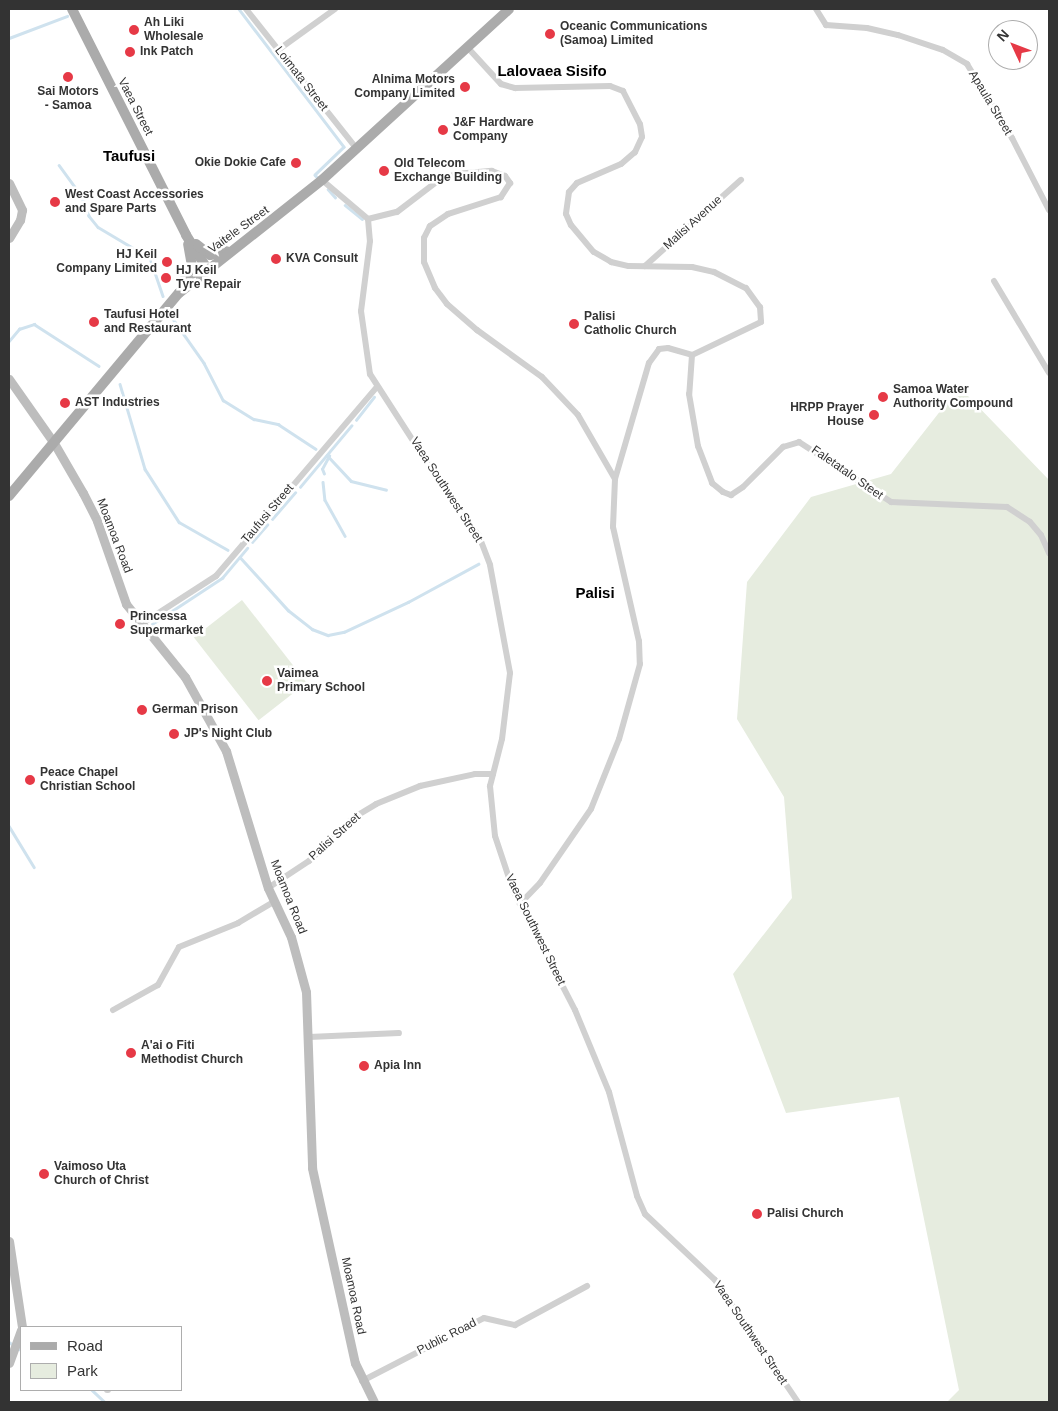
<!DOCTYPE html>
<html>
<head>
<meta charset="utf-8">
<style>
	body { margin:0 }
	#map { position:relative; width:1058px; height:1411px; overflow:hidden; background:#fff; font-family:Helvetica,sans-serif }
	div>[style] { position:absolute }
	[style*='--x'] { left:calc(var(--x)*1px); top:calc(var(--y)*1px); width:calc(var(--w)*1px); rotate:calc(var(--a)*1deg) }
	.green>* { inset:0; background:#e6ecdf; transform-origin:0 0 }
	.stream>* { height:2.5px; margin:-1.25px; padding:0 1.25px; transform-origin:1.25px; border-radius:1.25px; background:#cfe2ee }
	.street>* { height:6px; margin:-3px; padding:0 3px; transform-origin:3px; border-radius:3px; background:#d0d0d0 }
	.secondary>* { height:9px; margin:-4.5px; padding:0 4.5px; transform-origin:4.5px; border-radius:4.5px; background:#bdbdbd }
	.primary>* { height:10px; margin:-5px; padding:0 5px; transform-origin:5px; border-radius:5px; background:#ababab }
	.dots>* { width:14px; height:14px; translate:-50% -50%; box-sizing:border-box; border:2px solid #fff; border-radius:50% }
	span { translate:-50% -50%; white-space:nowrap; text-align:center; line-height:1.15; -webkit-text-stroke:5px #fff; paint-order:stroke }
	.poi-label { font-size:12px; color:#333; font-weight:700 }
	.left { translate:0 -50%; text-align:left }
	.right { translate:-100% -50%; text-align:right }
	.street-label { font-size:12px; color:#333 }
	.quarter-label { font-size:15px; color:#000; font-weight:700 }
	.frame { position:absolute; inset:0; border:10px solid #333; pointer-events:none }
	.legend { position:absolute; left:20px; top:1326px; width:162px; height:65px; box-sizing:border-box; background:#fff; border:1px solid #adadad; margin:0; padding:6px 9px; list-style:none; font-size:15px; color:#333 }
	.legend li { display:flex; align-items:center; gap:10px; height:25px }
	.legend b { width:25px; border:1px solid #adadad }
	.north { position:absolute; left:988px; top:20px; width:50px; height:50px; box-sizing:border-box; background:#fff; border:1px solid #adadad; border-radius:50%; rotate:313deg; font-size:14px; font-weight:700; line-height:20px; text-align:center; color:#333 }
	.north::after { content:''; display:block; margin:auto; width:18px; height:22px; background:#e63946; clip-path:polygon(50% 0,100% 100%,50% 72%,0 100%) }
</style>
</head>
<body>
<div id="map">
	<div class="green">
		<div style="clip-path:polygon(952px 396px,968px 396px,1049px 480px,1049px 1402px,947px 1402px,959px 1390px,899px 1097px,786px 1113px,733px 974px,792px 898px,784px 797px,737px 719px,747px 582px,811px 497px,891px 474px)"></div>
		<div style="left:242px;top:600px;width:105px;height:61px;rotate:52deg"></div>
	</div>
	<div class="stream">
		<div style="--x:239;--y:9;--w:173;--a:52.7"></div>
		<div style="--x:344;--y:147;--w:40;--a:136"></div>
		<div style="--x:315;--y:175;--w:6;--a:45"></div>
		<div style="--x:9;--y:38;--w:62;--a:-20.8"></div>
		<div style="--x:59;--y:165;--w:37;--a:54"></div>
		<div style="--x:81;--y:195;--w:22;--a:69"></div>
		<div style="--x:89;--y:216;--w:14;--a:51"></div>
		<div style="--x:98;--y:227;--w:61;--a:30.8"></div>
		<div style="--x:150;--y:258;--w:40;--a:71.1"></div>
		<div style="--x:328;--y:189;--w:11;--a:49"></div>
		<div style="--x:345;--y:205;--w:22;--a:39"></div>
		<div style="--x:173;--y:319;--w:54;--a:54.8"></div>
		<div style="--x:204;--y:363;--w:42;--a:62.8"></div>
		<div style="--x:223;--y:400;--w:36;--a:32"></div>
		<div style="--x:254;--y:419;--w:25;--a:12"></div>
		<div style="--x:278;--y:424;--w:45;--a:33.3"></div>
		<div style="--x:9;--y:341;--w:16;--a:-50"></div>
		<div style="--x:19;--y:329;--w:16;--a:-18"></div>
		<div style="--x:34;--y:324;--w:77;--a:32.9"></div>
		<div style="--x:120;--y:384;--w:89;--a:73.6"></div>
		<div style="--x:145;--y:469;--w:63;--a:57.3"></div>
		<div style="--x:179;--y:522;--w:56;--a:29.7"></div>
		<div style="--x:356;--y:420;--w:29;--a:-52"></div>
		<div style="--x:327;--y:455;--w:35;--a:47"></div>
		<div style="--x:351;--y:481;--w:36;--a:14"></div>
		<div style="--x:324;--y:474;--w:5;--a:-112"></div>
		<div style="--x:322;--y:469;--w:15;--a:-62"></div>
		<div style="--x:323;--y:482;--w:18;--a:84"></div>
		<div style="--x:325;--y:500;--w:41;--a:60.9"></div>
		<div style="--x:300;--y:487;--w:80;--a:-50.1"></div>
		<div style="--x:272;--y:519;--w:35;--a:-49"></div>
		<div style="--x:252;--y:542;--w:23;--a:-49"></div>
		<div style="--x:240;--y:557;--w:72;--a:47.8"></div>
		<div style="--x:288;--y:610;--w:31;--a:38"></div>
		<div style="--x:312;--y:629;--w:17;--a:21"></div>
		<div style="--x:328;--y:635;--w:16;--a:-11"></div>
		<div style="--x:344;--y:632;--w:71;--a:-25.1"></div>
		<div style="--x:408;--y:602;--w:80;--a:-28.5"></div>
		<div style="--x:152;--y:624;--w:84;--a:-33.3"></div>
		<div style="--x:222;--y:578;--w:39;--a:-50"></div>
		<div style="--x:9;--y:826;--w:48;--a:58.6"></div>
		<div style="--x:9;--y:1342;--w:14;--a:34"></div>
		<div style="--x:92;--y:1390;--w:18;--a:43"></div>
	</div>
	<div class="street">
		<div style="--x:246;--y:9;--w:179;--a:51.6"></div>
		<div style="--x:816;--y:9;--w:19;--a:58"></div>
		<div style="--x:826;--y:25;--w:41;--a:4.2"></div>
		<div style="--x:867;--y:28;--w:32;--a:13"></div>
		<div style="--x:898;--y:35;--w:47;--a:18.4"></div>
		<div style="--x:943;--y:50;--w:28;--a:30"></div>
		<div style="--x:967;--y:64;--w:87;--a:58.7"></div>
		<div style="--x:1012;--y:138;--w:81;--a:62.8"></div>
		<div style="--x:468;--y:48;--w:49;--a:47.5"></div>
		<div style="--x:501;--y:84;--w:15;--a:16"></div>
		<div style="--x:515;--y:88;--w:95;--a:-1.2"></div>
		<div style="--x:610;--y:86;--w:14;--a:21"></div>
		<div style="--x:623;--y:91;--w:37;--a:63"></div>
		<div style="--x:640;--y:124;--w:13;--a:81"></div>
		<div style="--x:642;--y:137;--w:17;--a:115"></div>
		<div style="--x:635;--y:152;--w:18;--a:139"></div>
		<div style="--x:621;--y:164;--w:48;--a:156.6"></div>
		<div style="--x:577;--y:183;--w:12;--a:132"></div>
		<div style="--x:569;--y:192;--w:22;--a:98"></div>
		<div style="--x:566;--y:214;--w:12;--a:66"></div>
		<div style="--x:571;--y:225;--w:35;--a:50"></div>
		<div style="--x:594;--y:252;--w:20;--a:30"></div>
		<div style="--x:611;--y:262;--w:18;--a:13"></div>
		<div style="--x:629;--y:266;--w:63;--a:0.9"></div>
		<div style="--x:692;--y:267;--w:23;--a:13"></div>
		<div style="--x:714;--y:272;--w:36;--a:27"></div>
		<div style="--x:746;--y:288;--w:24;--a:54"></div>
		<div style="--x:760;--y:307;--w:15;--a:86"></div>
		<div style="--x:761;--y:322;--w:76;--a:154.4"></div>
		<div style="--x:278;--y:50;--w:70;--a:-35.7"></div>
		<div style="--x:322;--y:180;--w:60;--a:40.3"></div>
		<div style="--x:368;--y:219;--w:22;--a:85"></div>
		<div style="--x:370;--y:241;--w:71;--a:97.3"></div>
		<div style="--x:361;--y:311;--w:64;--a:81.9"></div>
		<div style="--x:370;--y:374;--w:157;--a:57.2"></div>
		<div style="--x:455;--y:506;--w:38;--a:51"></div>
		<div style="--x:479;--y:536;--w:31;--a:69"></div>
		<div style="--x:490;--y:565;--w:110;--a:79.5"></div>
		<div style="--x:510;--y:673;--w:66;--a:96.9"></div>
		<div style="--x:502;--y:739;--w:49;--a:104.3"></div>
		<div style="--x:490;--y:786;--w:50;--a:84.3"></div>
		<div style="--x:495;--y:836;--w:57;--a:71.6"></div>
		<div style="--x:513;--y:890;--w:135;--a:62.7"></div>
		<div style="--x:575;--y:1010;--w:89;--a:67.5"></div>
		<div style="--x:609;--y:1092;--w:108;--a:74.9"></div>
		<div style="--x:637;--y:1196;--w:20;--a:66"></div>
		<div style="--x:645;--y:1214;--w:96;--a:43.3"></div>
		<div style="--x:715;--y:1280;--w:148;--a:55.8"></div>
		<div style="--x:368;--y:219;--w:30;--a:-14"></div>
		<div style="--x:397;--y:212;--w:53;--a:-37.3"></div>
		<div style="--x:439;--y:180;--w:18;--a:-19"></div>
		<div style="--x:456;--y:174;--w:36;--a:-5"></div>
		<div style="--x:492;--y:171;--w:14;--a:21"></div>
		<div style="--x:505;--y:176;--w:9;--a:54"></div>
		<div style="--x:510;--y:183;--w:17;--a:123"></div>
		<div style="--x:501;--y:197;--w:56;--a:162.2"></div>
		<div style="--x:448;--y:214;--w:22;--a:146"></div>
		<div style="--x:430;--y:226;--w:13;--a:117"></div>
		<div style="--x:424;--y:238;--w:24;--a:90"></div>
		<div style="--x:424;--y:262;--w:28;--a:67"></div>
		<div style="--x:435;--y:288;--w:20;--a:53"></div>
		<div style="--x:447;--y:304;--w:40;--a:41"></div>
		<div style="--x:477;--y:330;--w:80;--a:35.9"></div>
		<div style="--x:542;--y:377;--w:52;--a:46.5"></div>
		<div style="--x:578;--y:415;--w:74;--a:60"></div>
		<div style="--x:615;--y:479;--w:48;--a:92.4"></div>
		<div style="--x:613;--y:527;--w:117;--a:77.2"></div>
		<div style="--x:639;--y:641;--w:23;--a:88"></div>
		<div style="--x:640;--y:664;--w:78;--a:105.6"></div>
		<div style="--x:619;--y:739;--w:75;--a:111.8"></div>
		<div style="--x:591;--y:809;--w:90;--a:124.6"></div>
		<div style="--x:540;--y:883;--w:29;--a:134"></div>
		<div style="--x:645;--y:266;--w:129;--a:-41.9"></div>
		<div style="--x:994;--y:281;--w:107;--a:59.1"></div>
		<div style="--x:615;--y:479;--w:121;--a:-73.7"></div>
		<div style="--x:649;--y:363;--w:17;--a:-54"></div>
		<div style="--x:659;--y:349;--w:9;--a:-6"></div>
		<div style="--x:668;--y:348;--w:25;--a:16"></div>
		<div style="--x:692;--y:355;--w:39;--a:94"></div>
		<div style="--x:689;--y:394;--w:53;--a:80.2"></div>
		<div style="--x:698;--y:446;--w:40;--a:69"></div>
		<div style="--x:712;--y:483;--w:14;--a:39"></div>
		<div style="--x:723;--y:492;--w:9;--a:21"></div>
		<div style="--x:731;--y:495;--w:14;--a:-34"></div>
		<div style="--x:743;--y:487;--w:57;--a:-45"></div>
		<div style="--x:783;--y:447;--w:17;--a:-17"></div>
		<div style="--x:799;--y:442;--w:110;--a:33.1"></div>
		<div style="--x:891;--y:502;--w:116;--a:2.5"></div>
		<div style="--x:1007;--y:507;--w:27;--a:33"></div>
		<div style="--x:1030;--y:522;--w:17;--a:50"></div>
		<div style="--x:1041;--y:535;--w:20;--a:66"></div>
		<div style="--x:143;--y:623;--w:87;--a:-32.8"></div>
		<div style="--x:216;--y:576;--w:248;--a:-49.6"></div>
		<div style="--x:268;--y:888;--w:49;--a:-33.4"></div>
		<div style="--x:309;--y:861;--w:62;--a:-44.3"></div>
		<div style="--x:353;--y:818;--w:27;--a:-31"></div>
		<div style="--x:376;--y:804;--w:48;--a:-22.2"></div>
		<div style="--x:420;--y:786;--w:56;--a:-12.3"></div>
		<div style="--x:475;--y:774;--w:18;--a:0"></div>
		<div style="--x:113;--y:1010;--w:51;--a:-29.1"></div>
		<div style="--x:158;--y:985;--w:43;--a:-61.1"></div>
		<div style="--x:179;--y:947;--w:64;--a:-22.1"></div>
		<div style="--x:238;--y:923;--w:43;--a:-30.7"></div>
		<div style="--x:309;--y:1037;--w:90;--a:-2.5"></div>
		<div style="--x:362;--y:1381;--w:137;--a:-27.3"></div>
		<div style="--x:484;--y:1318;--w:32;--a:13"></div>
		<div style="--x:515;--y:1325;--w:82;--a:-28.4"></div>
		<div style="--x:107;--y:1390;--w:1;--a:0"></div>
	</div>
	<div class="secondary">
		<div style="--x:9;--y:183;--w:30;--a:64"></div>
		<div style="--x:22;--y:210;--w:10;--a:101"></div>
		<div style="--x:20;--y:220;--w:21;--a:121"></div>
		<div style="--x:9;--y:379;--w:78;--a:54.9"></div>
		<div style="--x:54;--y:443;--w:58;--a:59.9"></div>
		<div style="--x:83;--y:493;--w:31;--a:63"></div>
		<div style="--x:97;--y:521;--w:88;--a:70.7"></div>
		<div style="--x:126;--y:604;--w:94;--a:51.1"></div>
		<div style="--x:185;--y:677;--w:85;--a:61"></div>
		<div style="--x:226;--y:751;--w:143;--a:73"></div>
		<div style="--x:268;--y:888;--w:54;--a:64.9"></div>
		<div style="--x:291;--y:937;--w:57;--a:74.7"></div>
		<div style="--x:306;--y:992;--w:176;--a:88"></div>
		<div style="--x:312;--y:1168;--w:200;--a:77.6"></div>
		<div style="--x:355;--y:1363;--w:43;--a:64"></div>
		<div style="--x:9;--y:1241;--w:87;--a:81.4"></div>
		<div style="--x:9;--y:1363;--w:35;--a:-70"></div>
	</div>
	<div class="primary">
		<div style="--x:72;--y:9;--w:253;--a:63.2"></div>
		<div style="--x:186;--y:235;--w:40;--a:58"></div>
		<div style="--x:196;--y:244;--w:18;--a:38"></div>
		<div style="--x:210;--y:255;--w:17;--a:-13"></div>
		<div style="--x:182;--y:284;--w:21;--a:-61"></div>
		<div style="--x:192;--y:266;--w:22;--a:-100"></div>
		<div style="--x:9;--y:496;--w:265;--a:-50.1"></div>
		<div style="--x:179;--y:293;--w:182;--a:-38.3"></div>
		<div style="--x:322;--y:180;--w:253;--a:-42.4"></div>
	</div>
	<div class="dots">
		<div style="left:134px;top:30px;background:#e63946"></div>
		<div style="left:550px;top:34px;background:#e63946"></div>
		<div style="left:130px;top:52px;background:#e63946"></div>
		<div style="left:68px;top:77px;background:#e63946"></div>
		<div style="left:465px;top:87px;background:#e63946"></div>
		<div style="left:443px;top:130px;background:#e63946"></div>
		<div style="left:296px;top:163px;background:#e63946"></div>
		<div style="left:384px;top:171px;background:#e63946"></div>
		<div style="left:55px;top:202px;background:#e63946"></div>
		<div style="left:276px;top:259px;background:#e63946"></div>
		<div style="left:167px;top:262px;background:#e63946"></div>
		<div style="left:166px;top:278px;background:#e63946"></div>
		<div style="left:94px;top:322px;background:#e63946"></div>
		<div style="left:574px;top:324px;background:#e63946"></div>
		<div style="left:883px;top:397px;background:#e63946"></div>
		<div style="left:65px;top:403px;background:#e63946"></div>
		<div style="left:874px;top:415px;background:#e63946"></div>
		<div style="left:120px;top:624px;background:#e63946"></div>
		<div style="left:267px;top:681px;background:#e63946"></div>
		<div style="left:142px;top:710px;background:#e63946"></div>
		<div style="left:174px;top:734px;background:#e63946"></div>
		<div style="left:30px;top:780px;background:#e63946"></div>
		<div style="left:131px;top:1053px;background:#e63946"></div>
		<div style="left:364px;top:1066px;background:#e63946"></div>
		<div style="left:44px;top:1174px;background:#e63946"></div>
		<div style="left:757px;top:1214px;background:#e63946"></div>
	</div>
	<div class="poi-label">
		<span class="left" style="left:144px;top:30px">Ah Liki<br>Wholesale</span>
		<span class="left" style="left:560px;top:34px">Oceanic Communications<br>(Samoa) Limited</span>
		<span class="left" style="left:140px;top:52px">Ink Patch</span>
		<span class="right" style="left:455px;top:87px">Alnima Motors<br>Company Limited</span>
		<span style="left:68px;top:99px">Sai Motors<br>- Samoa</span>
		<span class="left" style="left:453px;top:130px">J&amp;F Hardware<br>Company</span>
		<span class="right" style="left:286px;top:163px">Okie Dokie Cafe</span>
		<span class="left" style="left:394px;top:171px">Old Telecom<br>Exchange Building</span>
		<span class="left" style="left:65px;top:202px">West Coast Accessories<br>and Spare Parts</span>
		<span class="right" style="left:157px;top:262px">HJ Keil<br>Company Limited</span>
		<span class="left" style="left:286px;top:259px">KVA Consult</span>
		<span class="left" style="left:176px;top:278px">HJ Keil<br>Tyre Repair</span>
		<span class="left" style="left:104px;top:322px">Taufusi Hotel<br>and Restaurant</span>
		<span class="left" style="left:584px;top:324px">Palisi<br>Catholic Church</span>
		<span class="left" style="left:893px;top:397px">Samoa Water<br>Authority Compound</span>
		<span class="left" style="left:75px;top:403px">AST Industries</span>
		<span class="right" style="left:864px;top:415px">HRPP Prayer<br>House</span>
		<span class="left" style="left:130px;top:624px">Princessa<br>Supermarket</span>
		<span class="left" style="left:277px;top:681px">Vaimea<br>Primary School</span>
		<span class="left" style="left:152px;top:710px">German Prison</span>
		<span class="left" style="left:184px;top:734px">JP's Night Club</span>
		<span class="left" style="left:40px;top:780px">Peace Chapel<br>Christian School</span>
		<span class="left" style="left:141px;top:1053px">A'ai o Fiti<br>Methodist Church</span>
		<span class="left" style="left:374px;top:1066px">Apia Inn</span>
		<span class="left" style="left:54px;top:1174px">Vaimoso Uta<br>Church of Christ</span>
		<span class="left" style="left:767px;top:1214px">Palisi Church</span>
	</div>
	<div class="street-label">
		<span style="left:301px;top:79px;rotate:52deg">Loimata Street</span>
		<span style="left:990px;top:103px;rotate:59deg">Apaula Street</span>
		<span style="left:135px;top:107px;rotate:63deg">Vaea Street</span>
		<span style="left:693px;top:223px;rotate:-42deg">Malisi Avenue</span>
		<span style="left:239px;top:230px;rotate:-36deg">Vaitele Street</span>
		<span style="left:847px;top:473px;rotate:35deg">Faletatalo Steet</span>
		<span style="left:446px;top:490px;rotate:57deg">Vaea Southwest Street</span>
		<span style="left:268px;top:514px;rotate:-50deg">Taufusi Street</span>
		<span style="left:114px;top:536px;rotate:69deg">Moamoa Road</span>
		<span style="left:335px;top:837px;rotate:-42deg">Palisi Street</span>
		<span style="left:288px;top:897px;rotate:68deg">Moamoa Road</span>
		<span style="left:535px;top:930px;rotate:64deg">Vaea Southwest Street</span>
		<span style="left:353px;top:1296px;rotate:78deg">Moamoa Road</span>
		<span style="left:750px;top:1333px;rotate:56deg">Vaea Southwest Street</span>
		<span style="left:447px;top:1337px;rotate:-27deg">Public Road</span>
	</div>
	<div class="quarter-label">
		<span style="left:552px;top:71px">Lalovaea Sisifo</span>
		<span style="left:129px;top:156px">Taufusi</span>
		<span style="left:595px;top:593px">Palisi</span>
	</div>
	<div class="frame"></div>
	<ul class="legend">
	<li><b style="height:6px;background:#ababab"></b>Road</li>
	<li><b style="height:14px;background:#e6ecdf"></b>Park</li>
	</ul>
	<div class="north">N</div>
</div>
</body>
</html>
